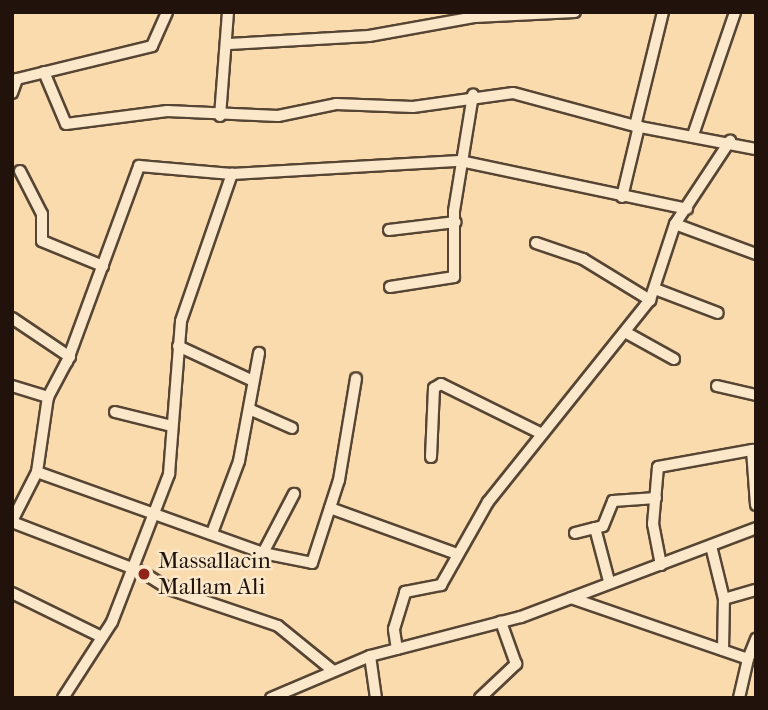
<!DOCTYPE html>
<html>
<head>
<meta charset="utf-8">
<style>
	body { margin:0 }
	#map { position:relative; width:768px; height:710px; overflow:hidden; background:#f9dbad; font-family:"IM FELL French Canon",serif }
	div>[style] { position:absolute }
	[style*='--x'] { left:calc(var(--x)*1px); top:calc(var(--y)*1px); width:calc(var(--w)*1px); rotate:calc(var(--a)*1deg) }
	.roads { filter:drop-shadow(2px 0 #574534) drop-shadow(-2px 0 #574534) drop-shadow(0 2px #574534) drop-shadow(0 -2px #574534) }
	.minor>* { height:10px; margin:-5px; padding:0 5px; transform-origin:5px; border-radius:5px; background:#fbe8ca }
	.dots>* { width:19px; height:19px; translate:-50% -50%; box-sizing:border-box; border:4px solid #fbe8ca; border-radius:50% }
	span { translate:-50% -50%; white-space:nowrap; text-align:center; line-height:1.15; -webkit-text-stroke:5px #fbe8ca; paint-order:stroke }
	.poi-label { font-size:23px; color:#21130b }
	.left { translate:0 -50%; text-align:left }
	.frame { position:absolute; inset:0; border:14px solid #21130b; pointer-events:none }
</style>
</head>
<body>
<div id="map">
	<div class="roads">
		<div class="minor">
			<div style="--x:229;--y:44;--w:140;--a:-3.3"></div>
			<div style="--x:369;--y:36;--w:108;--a:-10.2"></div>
			<div style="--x:475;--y:17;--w:100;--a:-2.9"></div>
			<div style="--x:44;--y:72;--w:56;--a:67.1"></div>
			<div style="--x:66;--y:124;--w:102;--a:-7.3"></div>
			<div style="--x:167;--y:111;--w:111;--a:2.6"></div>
			<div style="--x:278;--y:116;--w:59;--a:-11.7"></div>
			<div style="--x:336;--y:104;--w:77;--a:2.2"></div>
			<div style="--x:413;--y:107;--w:101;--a:-8"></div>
			<div style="--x:513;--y:93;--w:126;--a:15.1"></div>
			<div style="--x:635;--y:126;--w:123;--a:10.8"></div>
			<div style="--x:12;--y:93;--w:15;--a:-70"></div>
			<div style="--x:17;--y:79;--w:139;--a:-13.7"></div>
			<div style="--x:152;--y:46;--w:37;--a:-66"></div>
			<div style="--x:220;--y:116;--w:104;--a:-85.6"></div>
			<div style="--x:635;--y:126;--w:117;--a:-76.2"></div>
			<div style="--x:693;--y:135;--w:130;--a:-71.1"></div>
			<div style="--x:20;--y:171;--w:48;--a:62.9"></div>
			<div style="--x:42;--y:214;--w:27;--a:90"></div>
			<div style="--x:42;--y:241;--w:66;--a:22.3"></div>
			<div style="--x:622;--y:197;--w:73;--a:-76.5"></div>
			<div style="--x:675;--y:224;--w:86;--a:20.3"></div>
			<div style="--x:389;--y:230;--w:67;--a:-6.8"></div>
			<div style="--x:536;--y:243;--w:50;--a:18.8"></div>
			<div style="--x:583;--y:259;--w:79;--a:31.5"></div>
			<div style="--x:390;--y:287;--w:65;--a:-8.9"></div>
			<div style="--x:454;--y:277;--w:66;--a:-90"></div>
			<div style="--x:454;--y:211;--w:118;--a:-80.7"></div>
			<div style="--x:655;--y:289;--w:67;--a:20.9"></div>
			<div style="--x:12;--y:318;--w:70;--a:33.9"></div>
			<div style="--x:625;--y:332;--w:56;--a:28.9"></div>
			<div style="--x:178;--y:346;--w:83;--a:25"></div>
			<div style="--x:12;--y:386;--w:38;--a:17"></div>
			<div style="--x:717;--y:386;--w:40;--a:13"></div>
			<div style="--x:249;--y:409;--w:47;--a:23.8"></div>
			<div style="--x:115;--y:412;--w:59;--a:13.8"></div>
			<div style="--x:431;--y:457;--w:69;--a:-87.5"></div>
			<div style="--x:434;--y:388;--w:8;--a:-30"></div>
			<div style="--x:441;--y:384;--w:110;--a:26.3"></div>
			<div style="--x:37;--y:472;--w:240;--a:19.7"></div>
			<div style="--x:263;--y:553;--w:50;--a:11.5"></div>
			<div style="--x:312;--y:563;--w:87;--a:-72"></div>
			<div style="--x:339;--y:480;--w:103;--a:-80.5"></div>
			<div style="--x:330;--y:508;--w:135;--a:19.9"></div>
			<div style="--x:12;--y:521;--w:55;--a:-63"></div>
			<div style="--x:37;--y:472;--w:76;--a:-81.7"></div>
			<div style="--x:48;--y:397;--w:40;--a:-62"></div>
			<div style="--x:67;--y:362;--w:209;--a:-69.8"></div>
			<div style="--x:139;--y:166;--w:93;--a:4.9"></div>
			<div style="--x:232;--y:174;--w:228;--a:-3.3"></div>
			<div style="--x:460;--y:161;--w:232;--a:11.9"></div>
			<div style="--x:12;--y:522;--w:139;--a:21"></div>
			<div style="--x:142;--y:572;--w:32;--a:32"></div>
			<div style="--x:169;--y:589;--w:115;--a:18.7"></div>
			<div style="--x:278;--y:626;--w:70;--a:39.2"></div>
			<div style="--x:595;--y:528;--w:8;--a:-14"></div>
			<div style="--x:603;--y:526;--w:27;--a:-68"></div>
			<div style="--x:613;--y:501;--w:43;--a:-4"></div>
			<div style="--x:212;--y:533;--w:77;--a:-69.4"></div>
			<div style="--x:239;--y:461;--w:110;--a:-79.5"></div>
			<div style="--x:575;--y:533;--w:21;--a:-14"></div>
			<div style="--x:595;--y:528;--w:55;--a:75.2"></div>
			<div style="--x:711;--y:546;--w:55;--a:76.2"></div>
			<div style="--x:724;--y:599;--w:33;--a:-16"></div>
			<div style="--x:263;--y:553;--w:67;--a:-62.3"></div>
			<div style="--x:661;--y:565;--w:42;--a:-101"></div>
			<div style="--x:653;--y:524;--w:57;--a:-85"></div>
			<div style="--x:658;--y:467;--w:96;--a:-10.3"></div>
			<div style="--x:752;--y:450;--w:55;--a:85.8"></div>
			<div style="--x:12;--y:593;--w:100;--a:26.1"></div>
			<div style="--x:571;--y:598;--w:187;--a:19"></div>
			<div style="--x:748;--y:659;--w:40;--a:103"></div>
			<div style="--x:397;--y:649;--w:20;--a:-99"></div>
			<div style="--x:394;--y:629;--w:39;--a:-73"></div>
			<div style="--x:405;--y:592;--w:37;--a:-11"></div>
			<div style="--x:441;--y:585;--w:95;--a:-60.5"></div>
			<div style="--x:488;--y:502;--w:259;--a:-51.3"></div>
			<div style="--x:650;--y:300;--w:80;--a:-71.8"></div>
			<div style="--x:675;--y:224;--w:100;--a:-56.5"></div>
			<div style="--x:723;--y:650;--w:51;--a:-88.9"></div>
			<div style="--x:370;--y:656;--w:42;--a:81.9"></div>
			<div style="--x:748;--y:659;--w:22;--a:-68"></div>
			<div style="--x:63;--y:698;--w:90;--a:-57.2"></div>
			<div style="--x:112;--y:622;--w:159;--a:-68.9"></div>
			<div style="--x:169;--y:474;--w:153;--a:-85.5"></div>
			<div style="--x:181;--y:321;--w:156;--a:-70.9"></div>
			<div style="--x:271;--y:698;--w:108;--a:-23"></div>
			<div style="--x:370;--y:656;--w:156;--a:-14.5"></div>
			<div style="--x:521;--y:617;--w:251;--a:-20.7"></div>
			<div style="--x:480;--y:698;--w:50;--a:-43.4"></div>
			<div style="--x:516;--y:664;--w:45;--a:-109.7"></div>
		</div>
	</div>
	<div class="dots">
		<div style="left:144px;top:574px;background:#8f2418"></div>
	</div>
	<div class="poi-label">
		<span class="left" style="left:158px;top:574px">Massallacin<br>Mallam Ali</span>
	</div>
	<div class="frame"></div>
</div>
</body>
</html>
